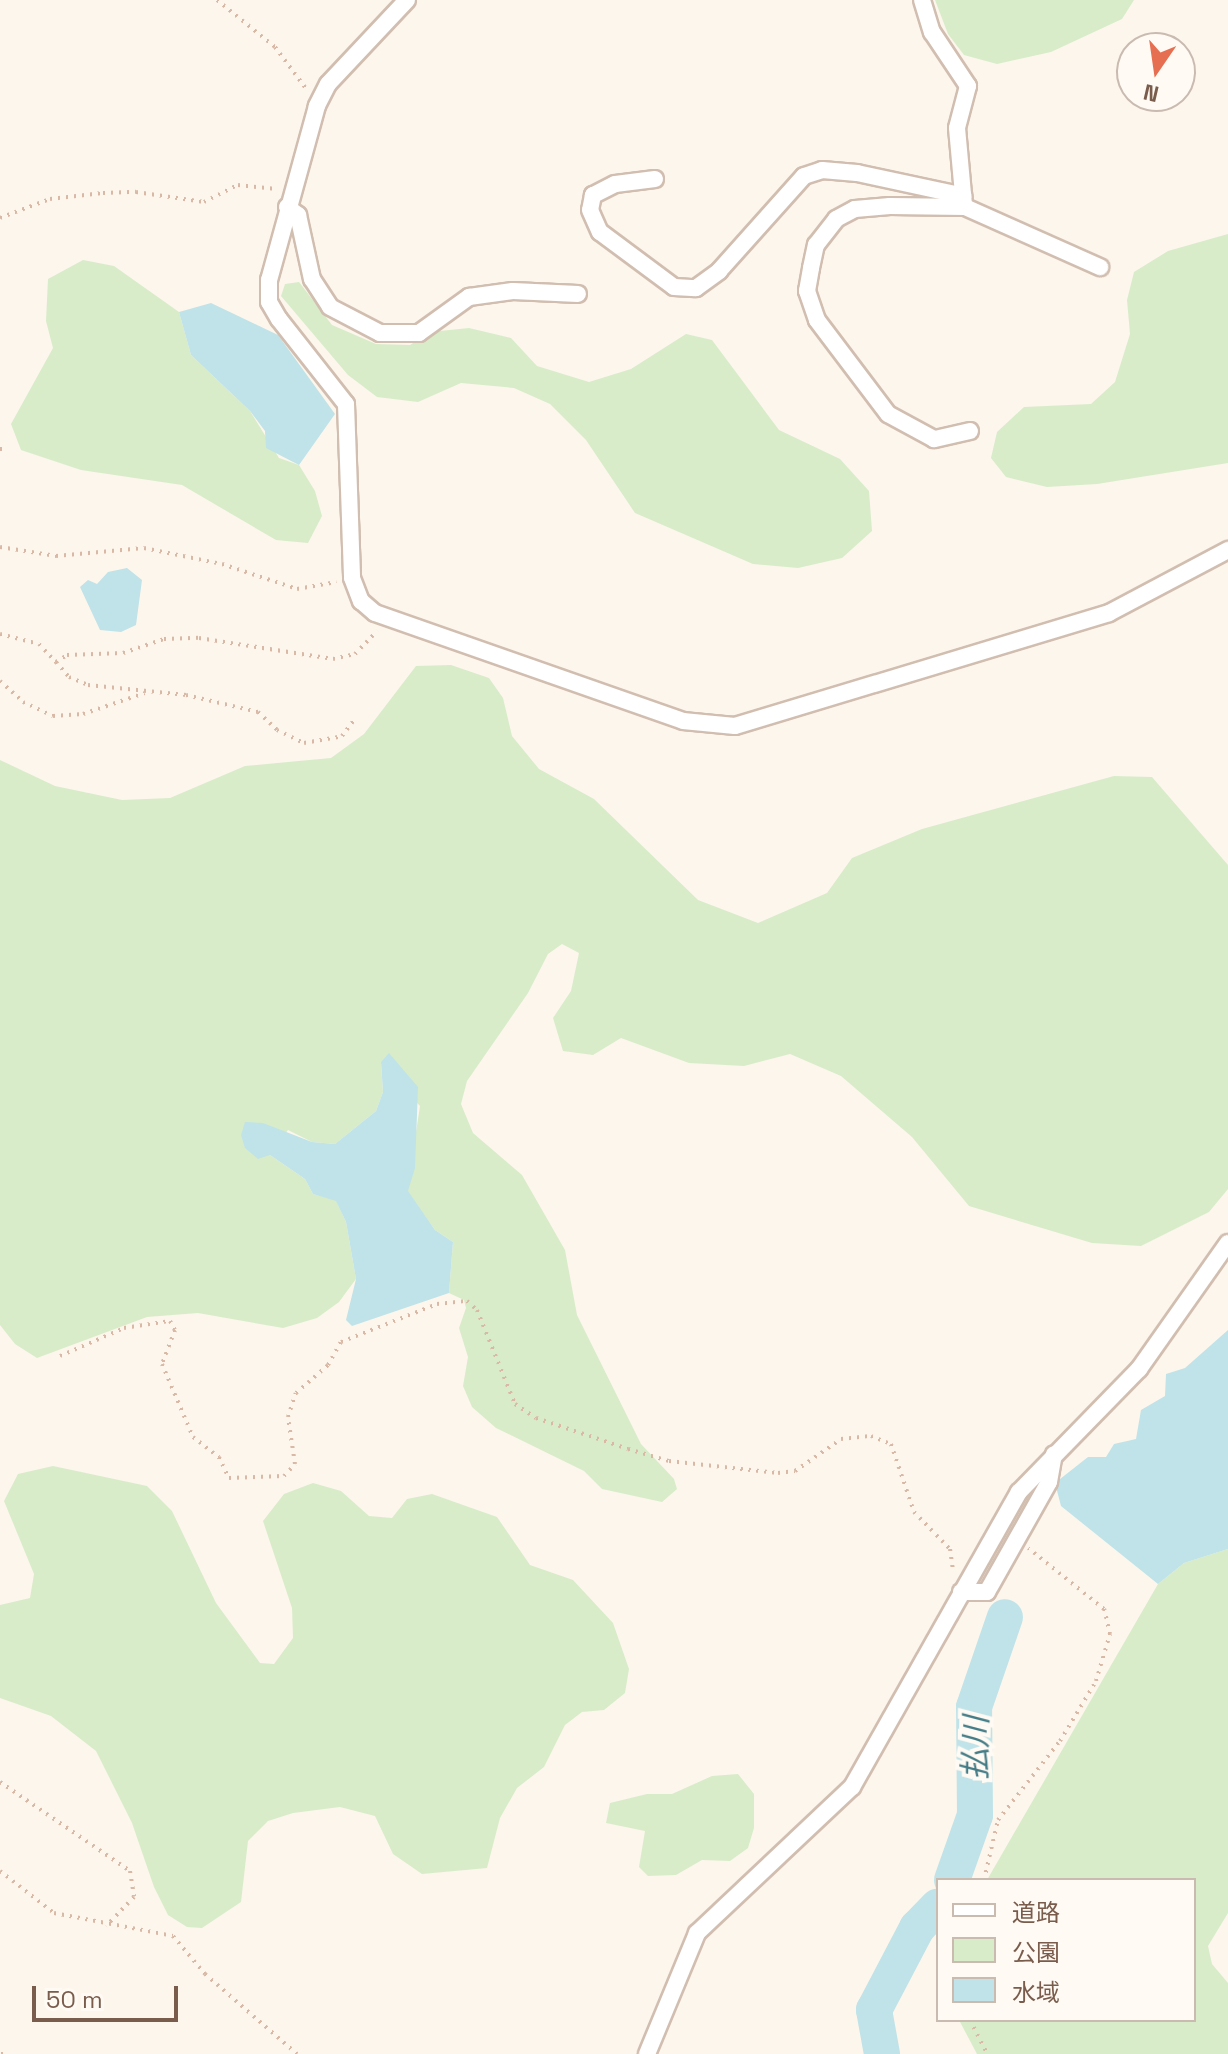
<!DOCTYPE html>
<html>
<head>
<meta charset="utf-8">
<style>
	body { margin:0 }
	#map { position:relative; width:1228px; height:2054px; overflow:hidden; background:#fdf6ec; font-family:"Space Grotesk","Noto Sans JP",sans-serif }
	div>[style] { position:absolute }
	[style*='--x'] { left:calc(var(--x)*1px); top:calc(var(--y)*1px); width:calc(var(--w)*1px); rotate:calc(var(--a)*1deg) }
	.green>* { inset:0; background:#d8ecc9 }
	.water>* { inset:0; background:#bfe3e8 }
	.river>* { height:36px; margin:-18px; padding:0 18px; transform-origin:18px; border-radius:18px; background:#bfe3e8 }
	.path>* { height:4px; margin-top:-2px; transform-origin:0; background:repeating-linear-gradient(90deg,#d9b8a5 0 2px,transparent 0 8px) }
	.roads { filter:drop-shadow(2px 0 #d1beb0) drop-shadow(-2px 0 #d1beb0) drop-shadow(0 2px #d1beb0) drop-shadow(0 -2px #d1beb0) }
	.street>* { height:16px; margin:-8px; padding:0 8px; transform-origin:8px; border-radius:8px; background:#fff }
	span { translate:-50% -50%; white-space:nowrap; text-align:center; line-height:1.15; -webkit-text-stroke:8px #fffaf3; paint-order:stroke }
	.water-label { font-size:32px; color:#437c86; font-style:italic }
	.legend { position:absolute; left:936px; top:1878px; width:260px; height:144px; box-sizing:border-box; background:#fffaf3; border:2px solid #cabbb1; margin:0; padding:10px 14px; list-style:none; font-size:24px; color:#7a5c4d }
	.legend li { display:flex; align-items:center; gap:16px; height:40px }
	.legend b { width:40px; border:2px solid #cabbb1 }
	.north { position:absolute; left:1116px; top:32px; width:80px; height:80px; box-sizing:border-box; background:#fffaf3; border:2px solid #cabbb1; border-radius:50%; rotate:193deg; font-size:22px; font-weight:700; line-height:32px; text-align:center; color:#7a5c4d }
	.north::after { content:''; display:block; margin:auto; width:28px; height:36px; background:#e76f51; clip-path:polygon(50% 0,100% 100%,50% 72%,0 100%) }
	.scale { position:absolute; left:32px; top:1986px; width:146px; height:36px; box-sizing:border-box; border:4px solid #7a5c4d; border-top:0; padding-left:10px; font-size:24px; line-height:28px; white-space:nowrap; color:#7a5c4d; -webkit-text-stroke:6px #fffaf3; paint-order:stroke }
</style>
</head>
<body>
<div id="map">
	<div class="green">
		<div style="clip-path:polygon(935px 0,1134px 0,1122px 19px,1051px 52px,997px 64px,964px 55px,948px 34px)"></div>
		<div style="clip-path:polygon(1228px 234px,1228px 463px,1097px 484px,1047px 487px,1006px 477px,991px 458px,997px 432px,1024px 407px,1091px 404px,1115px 382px,1130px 334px,1127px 300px,1134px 272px,1168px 251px)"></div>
		<div style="clip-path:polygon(83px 260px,114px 266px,179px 312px,191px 355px,250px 411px,279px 458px,299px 465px,315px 491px,322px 516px,308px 543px,276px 540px,182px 485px,81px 470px,21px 450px,11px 424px,53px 348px,46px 321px,48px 279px)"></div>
		<div style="clip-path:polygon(299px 282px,332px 325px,376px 344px,410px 345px,430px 332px,469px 328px,511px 338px,537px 366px,589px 382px,631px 369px,686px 334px,712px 340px,779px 430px,840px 459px,869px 491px,872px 531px,842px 558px,798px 568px,753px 564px,635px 513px,586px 440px,550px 404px,514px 388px,461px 383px,418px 402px,377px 397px,348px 375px,281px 296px,285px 284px)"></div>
		<div style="clip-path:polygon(451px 665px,489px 678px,503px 698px,512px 736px,539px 769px,594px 799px,698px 900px,758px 923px,827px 893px,852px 858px,922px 829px,1114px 776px,1152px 777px,1228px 865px,1228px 1189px,1209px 1212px,1141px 1246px,1092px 1243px,969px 1206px,912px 1137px,841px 1076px,790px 1054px,744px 1066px,689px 1063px,621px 1038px,593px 1055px,563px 1051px,553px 1018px,571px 991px,579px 953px,562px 944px,548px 954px,528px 993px,467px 1081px,461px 1104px,473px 1133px,522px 1175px,565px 1250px,577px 1315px,641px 1444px,674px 1479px,677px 1489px,662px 1502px,602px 1489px,584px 1471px,496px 1428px,472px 1407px,463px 1386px,468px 1357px,459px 1328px,466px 1308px,464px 1300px,449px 1293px,453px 1242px,435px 1230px,407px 1191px,420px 1106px,381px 1063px,383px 1092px,376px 1111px,335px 1144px,312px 1142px,288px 1130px,270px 1155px,305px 1179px,313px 1194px,336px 1200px,346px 1222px,356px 1279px,339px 1302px,317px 1318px,283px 1328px,198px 1313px,147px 1317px,37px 1358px,15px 1344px,0 1325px,0 760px,55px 786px,122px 800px,170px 798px,245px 766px,331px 758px,364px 734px,416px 666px)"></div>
		<div style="clip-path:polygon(53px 1466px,147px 1486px,172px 1511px,216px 1603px,260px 1663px,274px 1664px,293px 1638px,292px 1608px,263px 1521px,284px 1494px,313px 1483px,341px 1491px,369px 1516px,392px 1518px,407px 1499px,432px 1494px,497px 1517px,530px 1565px,573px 1580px,613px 1623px,629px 1669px,625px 1693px,604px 1710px,582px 1712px,565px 1725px,544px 1767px,517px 1788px,500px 1818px,487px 1868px,422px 1874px,393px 1854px,375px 1816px,340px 1807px,293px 1813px,268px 1821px,248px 1841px,241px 1902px,202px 1928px,187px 1927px,168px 1915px,154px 1887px,132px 1823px,96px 1751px,51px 1716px,0 1698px,0 1605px,30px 1598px,34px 1574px,4px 1501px,18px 1474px)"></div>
		<div style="clip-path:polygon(1228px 1549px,1228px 1913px,1208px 1946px,1212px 1964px,1228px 1983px,1228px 2054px,977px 2054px,959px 2020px,1194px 2020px,1194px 1880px,987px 1880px,1158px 1584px,1184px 1563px)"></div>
		<div style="clip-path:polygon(738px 1774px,754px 1794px,754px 1828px,748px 1848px,730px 1861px,702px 1860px,676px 1875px,648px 1876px,639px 1867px,645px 1831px,606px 1823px,610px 1803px,647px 1794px,672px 1794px,712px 1776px)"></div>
	</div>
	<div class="water">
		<div style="clip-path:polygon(211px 303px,278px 335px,335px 414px,299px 465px,266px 448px,265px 431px,250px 411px,191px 355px,179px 312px)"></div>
		<div style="clip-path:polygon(127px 568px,142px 580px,136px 625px,121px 632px,100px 630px,80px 587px,88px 580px,97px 584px,108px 572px)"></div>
		<div style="clip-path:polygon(389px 1053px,418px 1087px,415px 1168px,408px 1191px,435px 1230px,453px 1242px,449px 1293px,352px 1326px,346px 1320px,356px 1279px,346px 1222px,336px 1201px,313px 1194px,305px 1179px,270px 1155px,258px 1159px,245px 1148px,241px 1135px,245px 1122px,263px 1123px,312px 1142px,335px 1144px,376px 1111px,383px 1092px,381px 1062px)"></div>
		<div style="clip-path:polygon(1228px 1330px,1228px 1549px,1184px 1563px,1158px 1584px,1061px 1506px,1055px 1483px,1088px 1457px,1106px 1457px,1114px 1444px,1136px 1439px,1141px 1410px,1165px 1396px,1166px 1374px,1185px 1368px)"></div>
	</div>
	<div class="river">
		<div style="--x:952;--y:1880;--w:69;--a:-70.5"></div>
		<div style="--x:975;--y:1815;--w:108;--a:-90.5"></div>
		<div style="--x:974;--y:1707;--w:95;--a:-71"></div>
		<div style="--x:882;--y:2054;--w:45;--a:-100.3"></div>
		<div style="--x:874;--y:2010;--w:93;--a:-62.3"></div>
		<div style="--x:917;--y:1928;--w:30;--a:-46"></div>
	</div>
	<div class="path">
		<div style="--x:217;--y:0;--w:75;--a:39"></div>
		<div style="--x:275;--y:47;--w:54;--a:53.3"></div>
		<div style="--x:0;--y:218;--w:53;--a:-20.8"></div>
		<div style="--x:50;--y:199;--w:53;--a:-6.5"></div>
		<div style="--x:103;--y:193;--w:33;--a:-2"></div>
		<div style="--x:136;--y:192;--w:69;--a:8.4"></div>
		<div style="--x:204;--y:202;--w:38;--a:-27"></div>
		<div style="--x:238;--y:185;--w:39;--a:6"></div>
		<div style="--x:0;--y:449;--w:4;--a:0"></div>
		<div style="--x:0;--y:547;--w:57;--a:9.1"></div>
		<div style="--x:56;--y:556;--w:88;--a:-5.2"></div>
		<div style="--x:144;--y:548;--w:80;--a:11.6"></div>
		<div style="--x:222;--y:564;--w:79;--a:18.4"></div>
		<div style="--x:297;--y:589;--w:40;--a:-10"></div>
		<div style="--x:0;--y:634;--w:40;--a:14.4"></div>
		<div style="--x:39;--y:644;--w:25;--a:47"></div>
		<div style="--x:56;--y:662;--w:13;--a:-32"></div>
		<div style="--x:67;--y:655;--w:56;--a:-2"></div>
		<div style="--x:123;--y:653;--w:43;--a:-18.9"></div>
		<div style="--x:164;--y:639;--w:35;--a:-2"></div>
		<div style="--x:199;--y:638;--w:136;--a:8.9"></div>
		<div style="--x:333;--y:659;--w:23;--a:-13"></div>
		<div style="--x:355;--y:654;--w:32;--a:-46"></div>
		<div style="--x:56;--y:662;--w:20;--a:49"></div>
		<div style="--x:69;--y:677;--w:21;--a:23"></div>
		<div style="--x:88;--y:685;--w:99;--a:5.8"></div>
		<div style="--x:186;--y:695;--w:74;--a:13.3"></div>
		<div style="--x:258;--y:712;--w:26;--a:43"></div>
		<div style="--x:277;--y:730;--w:30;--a:26"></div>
		<div style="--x:304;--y:743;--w:39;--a:-10"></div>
		<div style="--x:342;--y:736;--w:20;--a:-53"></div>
		<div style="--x:0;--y:681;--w:31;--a:42"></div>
		<div style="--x:23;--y:702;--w:33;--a:25"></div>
		<div style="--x:53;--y:716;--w:30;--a:-4"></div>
		<div style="--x:83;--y:714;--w:65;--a:-18.7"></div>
		<div style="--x:60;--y:1356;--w:70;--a:-23.6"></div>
		<div style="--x:124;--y:1328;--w:47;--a:-8.7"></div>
		<div style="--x:170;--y:1321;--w:10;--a:61"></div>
		<div style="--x:175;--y:1330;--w:36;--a:111"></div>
		<div style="--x:162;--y:1364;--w:79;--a:67"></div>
		<div style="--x:193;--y:1437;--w:33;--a:38"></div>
		<div style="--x:219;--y:1457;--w:23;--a:65"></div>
		<div style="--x:229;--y:1478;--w:55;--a:-2.1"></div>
		<div style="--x:284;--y:1476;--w:16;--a:-47"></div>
		<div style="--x:295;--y:1464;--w:48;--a:-98.5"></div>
		<div style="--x:288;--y:1417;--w:25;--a:-72"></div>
		<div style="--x:296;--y:1393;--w:43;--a:-41.2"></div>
		<div style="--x:328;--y:1365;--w:26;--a:-61"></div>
		<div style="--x:341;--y:1342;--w:103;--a:-21.6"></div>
		<div style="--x:437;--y:1304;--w:30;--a:-6"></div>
		<div style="--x:467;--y:1301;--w:13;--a:42"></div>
		<div style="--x:477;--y:1310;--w:101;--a:68"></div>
		<div style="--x:515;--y:1404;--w:25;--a:34"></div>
		<div style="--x:536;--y:1418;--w:97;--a:18.6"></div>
		<div style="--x:628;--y:1449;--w:43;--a:16.3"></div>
		<div style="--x:669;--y:1461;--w:110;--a:6.3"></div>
		<div style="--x:778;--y:1473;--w:17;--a:-7"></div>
		<div style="--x:795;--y:1471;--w:56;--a:-34.8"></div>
		<div style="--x:841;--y:1439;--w:30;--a:-6"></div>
		<div style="--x:871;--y:1436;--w:22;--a:22"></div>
		<div style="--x:891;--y:1444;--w:72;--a:71.3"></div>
		<div style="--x:914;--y:1512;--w:52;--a:45.8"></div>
		<div style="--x:950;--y:1549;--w:21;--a:82"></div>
		<div style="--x:0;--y:1782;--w:158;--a:34.4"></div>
		<div style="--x:130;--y:1871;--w:26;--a:81"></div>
		<div style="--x:134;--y:1897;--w:40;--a:134"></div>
		<div style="--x:0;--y:1871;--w:68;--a:37.9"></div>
		<div style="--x:54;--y:1913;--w:121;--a:10.9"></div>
		<div style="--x:173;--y:1936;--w:50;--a:49.9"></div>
		<div style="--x:205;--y:1974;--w:122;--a:41"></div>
		<div style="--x:984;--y:1880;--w:62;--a:-76.9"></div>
		<div style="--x:998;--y:1820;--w:100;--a:-51.9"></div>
		<div style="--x:1060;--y:1741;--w:70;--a:-59"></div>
		<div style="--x:1096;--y:1681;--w:49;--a:-73.4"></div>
		<div style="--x:1110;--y:1634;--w:26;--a:-103"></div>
		<div style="--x:1104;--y:1609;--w:97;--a:-141.2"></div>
		<div style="--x:970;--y:2020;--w:38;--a:63"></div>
		<div style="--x:1;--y:2054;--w:8;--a:0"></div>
	</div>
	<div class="roads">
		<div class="street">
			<div style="--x:407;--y:0;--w:115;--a:133.2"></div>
			<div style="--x:328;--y:84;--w:25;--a:117"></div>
			<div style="--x:317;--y:106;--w:180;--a:105.4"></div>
			<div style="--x:269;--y:280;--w:22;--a:90"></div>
			<div style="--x:269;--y:302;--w:20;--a:60"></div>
			<div style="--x:279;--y:319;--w:108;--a:51.8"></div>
			<div style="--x:346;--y:404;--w:174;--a:88"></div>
			<div style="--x:352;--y:578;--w:25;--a:69"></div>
			<div style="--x:361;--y:601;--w:18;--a:41"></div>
			<div style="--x:375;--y:613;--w:326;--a:19.3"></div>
			<div style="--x:683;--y:721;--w:52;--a:5.5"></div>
			<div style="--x:735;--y:726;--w:391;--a:-16.8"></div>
			<div style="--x:1109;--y:613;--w:135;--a:-27.9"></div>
			<div style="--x:922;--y:0;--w:34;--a:73"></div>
			<div style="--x:932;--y:32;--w:65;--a:56.3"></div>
			<div style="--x:968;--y:86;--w:43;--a:104.7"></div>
			<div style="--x:957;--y:128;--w:77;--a:84.8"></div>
			<div style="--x:655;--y:179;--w:40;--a:172.9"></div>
			<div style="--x:615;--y:184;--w:25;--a:153"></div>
			<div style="--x:593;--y:195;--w:15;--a:101"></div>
			<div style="--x:590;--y:210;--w:24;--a:66"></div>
			<div style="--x:600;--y:232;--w:92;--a:36.6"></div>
			<div style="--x:674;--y:287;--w:22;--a:3"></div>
			<div style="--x:696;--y:288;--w:29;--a:-36"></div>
			<div style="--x:719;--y:271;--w:127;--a:-48.2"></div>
			<div style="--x:804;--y:176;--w:19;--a:-18"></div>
			<div style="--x:822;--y:170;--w:35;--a:5"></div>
			<div style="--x:857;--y:173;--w:109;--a:12.1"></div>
			<div style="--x:287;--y:207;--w:14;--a:36"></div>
			<div style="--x:298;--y:215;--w:66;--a:77.7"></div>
			<div style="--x:312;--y:279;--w:33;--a:57"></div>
			<div style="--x:330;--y:307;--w:56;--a:27.5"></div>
			<div style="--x:380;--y:333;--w:39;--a:0"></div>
			<div style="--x:419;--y:333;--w:62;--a:-35.8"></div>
			<div style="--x:469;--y:297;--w:44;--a:-7.8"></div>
			<div style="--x:513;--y:291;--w:65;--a:2.6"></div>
			<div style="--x:970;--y:431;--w:37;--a:167"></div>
			<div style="--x:934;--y:439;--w:52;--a:-151.5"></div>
			<div style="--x:888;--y:414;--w:118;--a:-127.1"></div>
			<div style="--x:817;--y:320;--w:31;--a:-109"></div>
			<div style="--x:807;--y:291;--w:23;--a:-80"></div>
			<div style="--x:811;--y:268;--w:24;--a:-78"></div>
			<div style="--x:816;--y:245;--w:33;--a:-52"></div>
			<div style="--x:836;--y:219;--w:21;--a:-28"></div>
			<div style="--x:855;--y:209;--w:35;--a:-5"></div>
			<div style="--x:890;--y:206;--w:75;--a:0.8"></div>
			<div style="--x:965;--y:207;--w:148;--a:24"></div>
			<div style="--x:961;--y:1592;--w:26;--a:0"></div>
			<div style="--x:987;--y:1592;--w:126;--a:-60.6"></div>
			<div style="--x:1049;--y:1482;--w:28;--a:-80"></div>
			<div style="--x:647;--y:2054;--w:131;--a:-67.5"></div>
			<div style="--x:697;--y:1933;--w:213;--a:-43.3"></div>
			<div style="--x:852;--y:1787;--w:339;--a:-60.5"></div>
			<div style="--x:1019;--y:1492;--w:172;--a:-45.7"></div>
			<div style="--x:1139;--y:1369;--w:154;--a:-54.8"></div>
		</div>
	</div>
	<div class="water-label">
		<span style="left:976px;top:1748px;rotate:-89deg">払川</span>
	</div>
	<ul class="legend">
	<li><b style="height:10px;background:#fff"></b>道路</li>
	<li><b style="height:22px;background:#d8ecc9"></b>公園</li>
	<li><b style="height:22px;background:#bfe3e8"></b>水域</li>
	</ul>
	<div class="north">N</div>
	<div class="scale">50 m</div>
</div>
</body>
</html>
